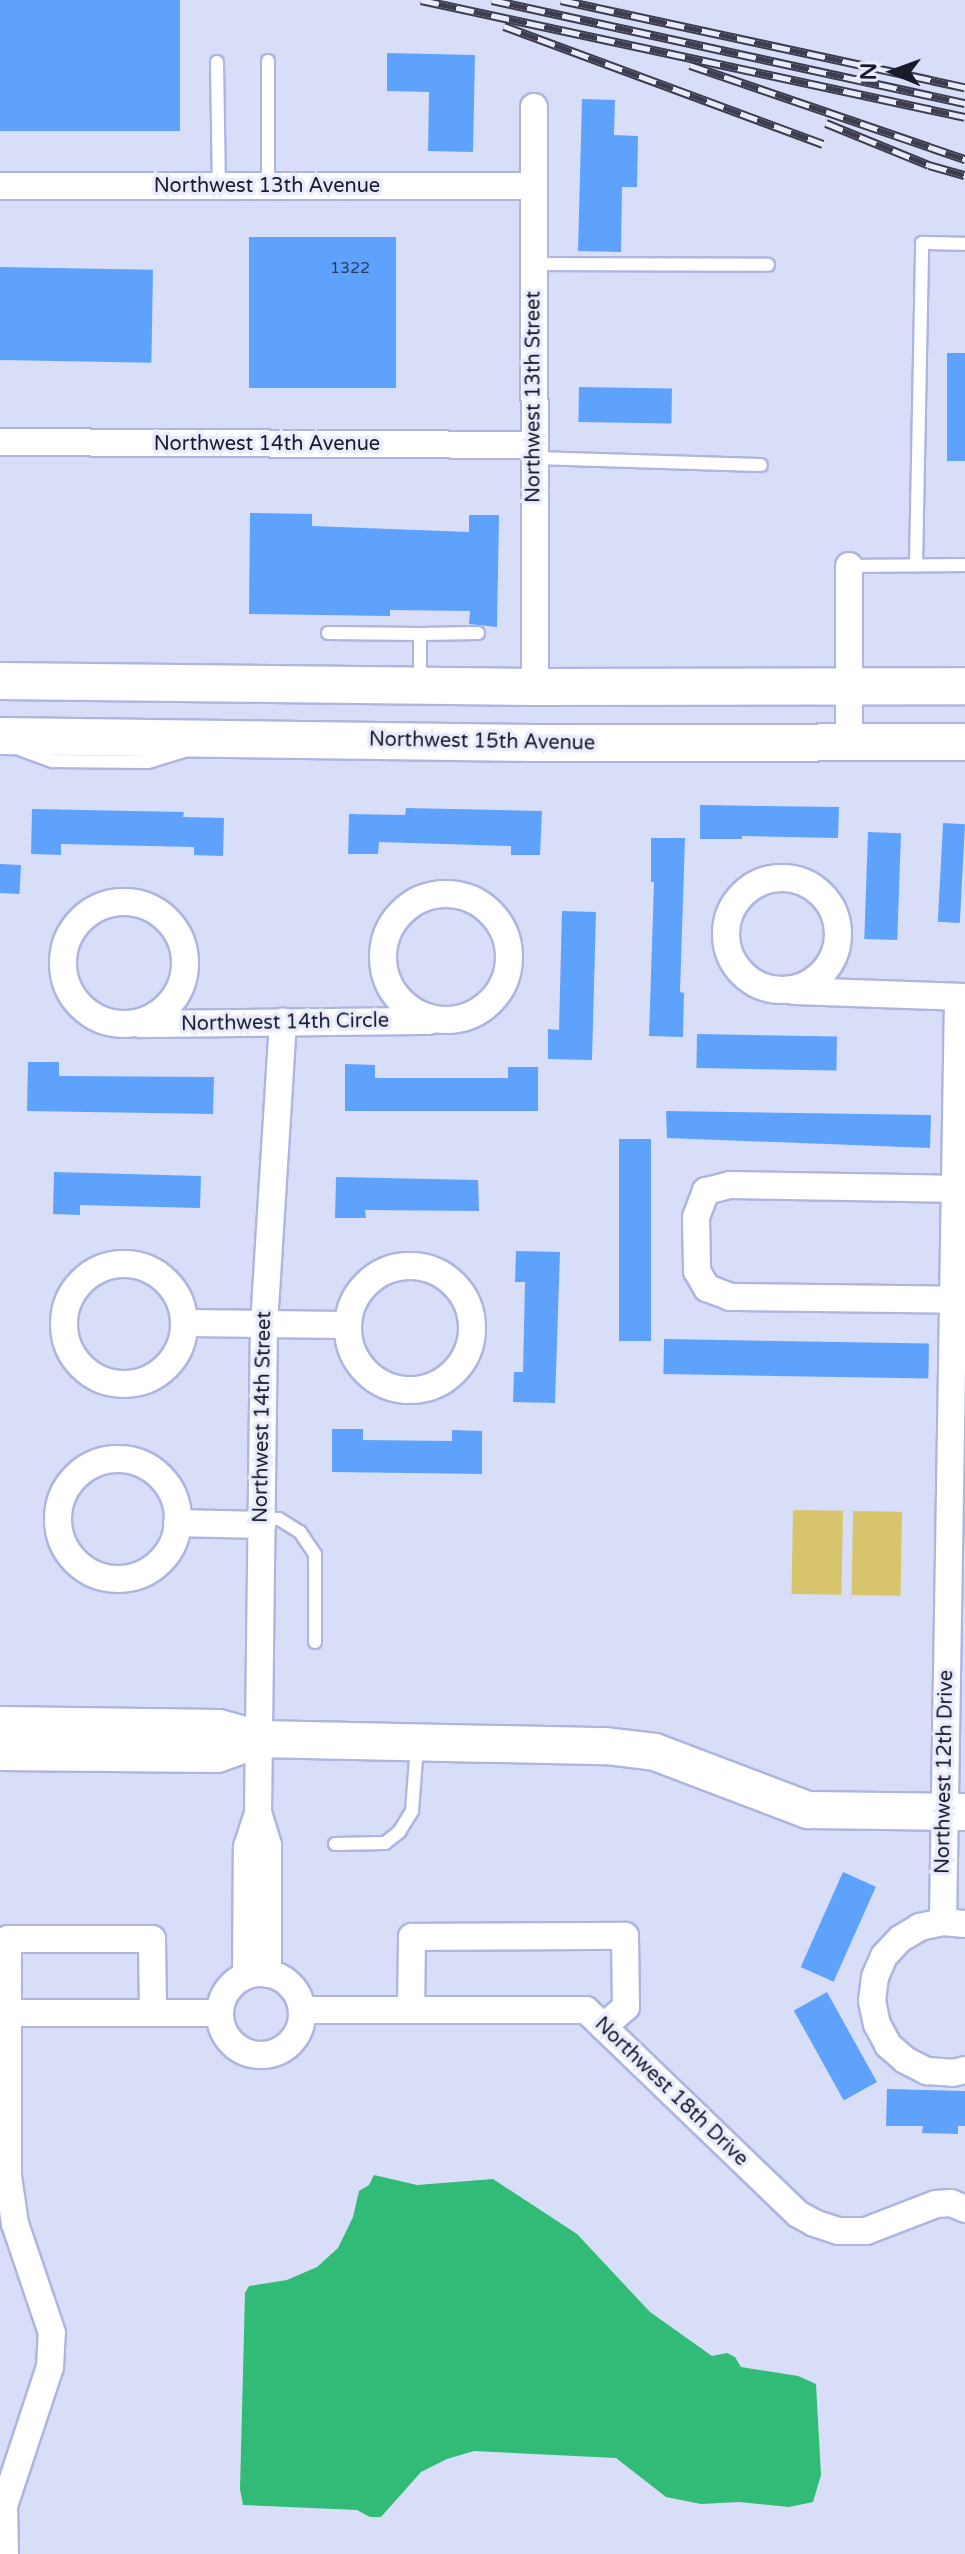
<!DOCTYPE html>
<html>
<head>
<meta charset="utf-8">
<style>
	body { margin:0 }
	#map { position:relative; width:965px; height:2554px; overflow:hidden; background:#d9def8; font-family:"Varela Round",sans-serif }
	div>[style] { position:absolute }
	[style*='--x'] { left:calc(var(--x)*1px); top:calc(var(--y)*1px); width:calc(var(--w)*1px); rotate:calc(var(--a)*1deg) }
	.green>* { inset:0; background:#d8c46c; transform-origin:0 0 }
	.water>* { inset:0; background:#32ba77 }
	.building>* { inset:0; background:#5fa2fd; transform-origin:0 0 }
	.roads { filter:drop-shadow(2px 0 #aeb6e0) drop-shadow(-2px 0 #aeb6e0) drop-shadow(0 2px #aeb6e0) drop-shadow(0 -2px #aeb6e0) }
	.lane>* { height:12px; margin:-6px; padding:0 6px; transform-origin:6px; border-radius:6px; background:#fff }
	.street>* { height:26px; margin:-13px; padding:0 13px; transform-origin:13px; border-radius:13px; background:#fff }
	.street>.ring { margin:-13px; padding:0; box-sizing:content-box; background:none; border:26px solid #fff; border-radius:50% }
	.secondary>* { height:36px; margin:-18px; padding:0 18px; transform-origin:18px; border-radius:18px; background:#fff }
	.rail>* { height:9px; margin-top:-4.5px; transform-origin:0; background:repeating-linear-gradient(90deg,#e8ecfd 0 18px,#3c3e50 0 36px); box-sizing:border-box; border-block:2px solid #3c3e50 }
	span { translate:-50% -50%; white-space:nowrap; text-align:center; line-height:1.15; -webkit-text-stroke:7px #e8ecfd; paint-order:stroke }
	.number-label { font-size:16px; color:#2a3d60 }
	.number-label span { -webkit-text-stroke-width:0 }
	.street-label { font-size:20px; color:#191b2b }
	.north { position:absolute; left:853px; top:32px; width:80px; height:80px; -webkit-text-stroke:6px #e8ecfd; paint-order:stroke; rotate:271deg; font-size:22px; font-weight:700; line-height:32px; text-align:center; color:#191b2b }
	.north::after { content:''; display:block; margin:auto; width:28px; height:36px; background:#191b2b; clip-path:polygon(50% 0,100% 100%,50% 72%,0 100%) }
</style>
</head>
<body>
<div id="map">
	<div class="green">
		<div style="left:793px;top:1510px;width:50px;height:84px;rotate:1deg"></div>
		<div style="left:853px;top:1511px;width:49px;height:84px;rotate:1deg"></div>
	</div>
	<div class="water">
		<div style="clip-path:polygon(374px 2175px,417px 2185px,493px 2179px,577px 2234px,650px 2312px,712px 2356px,727px 2353px,735px 2357px,741px 2367px,798px 2376px,816px 2384px,821px 2475px,813px 2502px,789px 2507px,739px 2502px,701px 2504px,666px 2497px,616px 2458px,474px 2451px,447px 2459px,421px 2472px,381px 2517px,370px 2517px,357px 2510px,243px 2505px,240px 2489px,245px 2293px,249px 2286px,287px 2280px,317px 2267px,338px 2248px,353px 2217px,359px 2191px,369px 2185px)"></div>
	</div>
	<div class="building">
		<div style="left:0;top:0;width:180px;height:131px"></div>
		<div style="clip-path:polygon(387px 53px,475px 55px,473px 152px,428px 151px,429px 92px,387px 91px)"></div>
		<div style="clip-path:polygon(582px 99px,615px 100px,614px 135px,638px 136px,637px 187px,622px 187px,621px 252px,578px 251px)"></div>
		<div style="left:396px;top:237px;width:151px;height:147px;rotate:90deg"></div>
		<div style="left:0;top:267px;width:153px;height:93px;rotate:1deg"></div>
		<div style="left:947px;top:353px;width:18px;height:108px"></div>
		<div style="left:579px;top:387px;width:93px;height:35px;rotate:1deg"></div>
		<div style="clip-path:polygon(250px 513px,312px 514px,312px 526px,469px 532px,469px 515px,499px 515px,497px 627px,469px 624px,470px 611px,390px 610px,390px 616px,249px 614px)"></div>
		<div style="clip-path:polygon(700px 805px,839px 807px,838px 838px,742px 836px,742px 839px,700px 839px)"></div>
		<div style="clip-path:polygon(406px 808px,542px 811px,540px 855px,511px 855px,511px 846px,379px 842px,378px 854px,348px 854px,349px 814px,405px 815px)"></div>
		<div style="clip-path:polygon(32px 809px,184px 812px,183px 817px,224px 818px,223px 856px,194px 855px,194px 847px,61px 844px,61px 855px,31px 854px)"></div>
		<div style="left:943px;top:823px;width:22px;height:99px;rotate:3deg"></div>
		<div style="left:868px;top:832px;width:33px;height:107px;rotate:2deg"></div>
		<div style="clip-path:polygon(651px 838px,685px 838px,680px 992px,684px 993px,683px 1037px,649px 1036px,654px 882px,651px 882px)"></div>
		<div style="left:0;top:864px;width:21px;height:29px;rotate:3deg"></div>
		<div style="clip-path:polygon(562px 911px,596px 912px,592px 1060px,548px 1059px,548px 1029px,559px 1030px)"></div>
		<div style="left:697px;top:1034px;width:140px;height:34px;rotate:1deg"></div>
		<div style="clip-path:polygon(28px 1062px,59px 1062px,59px 1076px,214px 1077px,213px 1114px,27px 1111px)"></div>
		<div style="clip-path:polygon(345px 1064px,375px 1065px,375px 1078px,508px 1078px,508px 1067px,538px 1067px,538px 1111px,345px 1111px)"></div>
		<div style="clip-path:polygon(666px 1111px,931px 1115px,930px 1148px,667px 1138px)"></div>
		<div style="left:619px;top:1139px;width:32px;height:202px"></div>
		<div style="clip-path:polygon(54px 1172px,201px 1176px,200px 1208px,80px 1205px,80px 1215px,53px 1214px)"></div>
		<div style="clip-path:polygon(336px 1177px,478px 1180px,479px 1211px,365px 1210px,366px 1218px,335px 1218px)"></div>
		<div style="clip-path:polygon(516px 1251px,560px 1252px,555px 1403px,513px 1402px,514px 1372px,523px 1372px,525px 1282px,515px 1282px)"></div>
		<div style="left:664px;top:1339px;width:265px;height:35px;rotate:1deg"></div>
		<div style="clip-path:polygon(332px 1429px,363px 1429px,363px 1440px,452px 1441px,452px 1430px,482px 1431px,482px 1474px,332px 1472px)"></div>
		<div style="left:843px;top:1872px;width:36px;height:104px;rotate:24deg"></div>
		<div style="left:827px;top:1992px;width:103px;height:38px;rotate:61deg"></div>
		<div style="clip-path:polygon(887px 2089px,965px 2091px,965px 2126px,958px 2126px,958px 2134px,922px 2133px,923px 2126px,886px 2126px)"></div>
	</div>
	<div class="roads">
		<div class="lane">
			<div style="--x:217;--y:62;--w:124;--a:89.1"></div>
			<div style="--x:268;--y:186;--w:125;--a:-90"></div>
			<div style="--x:533;--y:264;--w:235;--a:0.2"></div>
			<div style="--x:534;--y:458;--w:227;--a:1.8"></div>
			<div style="--x:916;--y:565;--w:322;--a:-88.9"></div>
			<div style="--x:922;--y:243;--w:43;--a:1.3"></div>
			<div style="--x:849;--y:566;--w:116;--a:-0.5"></div>
			<div style="--x:328;--y:633;--w:92;--a:0.6"></div>
			<div style="--x:420;--y:634;--w:49;--a:90"></div>
			<div style="--x:420;--y:634;--w:58;--a:-1"></div>
			<div style="--x:22;--y:750;--w:33;--a:20"></div>
			<div style="--x:53;--y:761;--w:95;--a:0.6"></div>
			<div style="--x:148;--y:762;--w:37;--a:-17"></div>
			<div style="--x:261;--y:1519;--w:18;--a:0"></div>
			<div style="--x:279;--y:1519;--w:25;--a:32"></div>
			<div style="--x:300;--y:1532;--w:27;--a:56"></div>
			<div style="--x:315;--y:1554;--w:88;--a:90"></div>
			<div style="--x:335;--y:1844;--w:50;--a:-1.1"></div>
			<div style="--x:385;--y:1843;--w:18;--a:-38"></div>
			<div style="--x:399;--y:1832;--w:25;--a:-58"></div>
			<div style="--x:412;--y:1811;--w:65;--a:-85.6"></div>
		</div>
		<div class="street">
			<div style="--x:534;--y:107;--w:580;--a:89.9"></div>
			<div style="--x:0;--y:186;--w:533;--a:0"></div>
			<div style="--x:0;--y:442;--w:534;--a:0.32"></div>
			<div style="--x:849;--y:742;--w:176;--a:-90"></div>
			<div class="ring" style="left:726px;top:878px;width:86px;height:86px"></div>
			<div class="ring" style="left:383px;top:894px;width:100px;height:100px"></div>
			<div class="ring" style="left:63px;top:902px;width:96px;height:96px"></div>
			<div style="--x:794;--y:991;--w:171;--a:2"></div>
			<div style="--x:140;--y:1024;--w:289;--a:-0.6"></div>
			<div style="--x:965;--y:1189;--w:235;--a:-179"></div>
			<div style="--x:730;--y:1185;--w:25;--a:166"></div>
			<div style="--x:706;--y:1191;--w:28;--a:111"></div>
			<div style="--x:696;--y:1217;--w:54;--a:88.9"></div>
			<div style="--x:697;--y:1271;--w:20;--a:60"></div>
			<div style="--x:707;--y:1288;--w:25;--a:21"></div>
			<div style="--x:730;--y:1297;--w:235;--a:0.7"></div>
			<div class="ring" style="left:64px;top:1264px;width:94px;height:94px"></div>
			<div class="ring" style="left:348px;top:1266px;width:98px;height:98px"></div>
			<div style="--x:184;--y:1323;--w:164;--a:0.7"></div>
			<div class="ring" style="left:58px;top:1459px;width:94px;height:94px"></div>
			<div style="--x:177;--y:1523;--w:85;--a:1.3"></div>
			<div style="--x:943;--y:1922;--w:923;--a:-89.07"></div>
			<div style="--x:965;--y:1924;--w:22;--a:-175"></div>
			<div style="--x:943;--y:1922;--w:24;--a:168"></div>
			<div style="--x:920;--y:1927;--w:23;--a:149"></div>
			<div style="--x:900;--y:1939;--w:23;--a:133"></div>
			<div style="--x:884;--y:1956;--w:23;--a:113"></div>
			<div style="--x:875;--y:1977;--w:24;--a:97"></div>
			<div style="--x:872;--y:2001;--w:24;--a:78"></div>
			<div style="--x:877;--y:2024;--w:24;--a:62"></div>
			<div style="--x:888;--y:2045;--w:23;--a:41"></div>
			<div style="--x:905;--y:2060;--w:25;--a:27"></div>
			<div style="--x:927;--y:2071;--w:26;--a:4"></div>
			<div style="--x:953;--y:2073;--w:12;--a:-14"></div>
			<div class="ring" style="left:220px;top:1973px;width:56px;height:56px"></div>
			<div style="--x:268;--y:1974;--w:129;--a:-90"></div>
			<div style="--x:268;--y:1845;--w:34;--a:-107"></div>
			<div style="--x:258;--y:1813;--w:489;--a:-89.3"></div>
			<div style="--x:264;--y:1324;--w:303;--a:-86.4"></div>
			<div style="--x:246;--y:1975;--w:128;--a:-89.6"></div>
			<div style="--x:247;--y:1847;--w:36;--a:-72"></div>
			<div style="--x:302;--y:2010;--w:284;--a:0"></div>
			<div style="--x:586;--y:2010;--w:294;--a:43.9"></div>
			<div style="--x:798;--y:2214;--w:18;--a:29"></div>
			<div style="--x:814;--y:2223;--w:26;--a:18"></div>
			<div style="--x:839;--y:2231;--w:27;--a:0"></div>
			<div style="--x:866;--y:2231;--w:75;--a:-21.1"></div>
			<div style="--x:936;--y:2204;--w:15;--a:-4"></div>
			<div style="--x:951;--y:2203;--w:15;--a:23"></div>
			<div style="--x:411;--y:2010;--w:73;--a:-89.2"></div>
			<div style="--x:412;--y:1937;--w:213;--a:-0.3"></div>
			<div style="--x:625;--y:1936;--w:71;--a:89.2"></div>
			<div style="--x:626;--y:2007;--w:30;--a:139"></div>
			<div style="--x:8;--y:2013;--w:212;--a:0"></div>
			<div style="--x:5;--y:2554;--w:48;--a:-91.2"></div>
			<div style="--x:4;--y:2506;--w:146;--a:-71.7"></div>
			<div style="--x:50;--y:2367;--w:34;--a:-87"></div>
			<div style="--x:52;--y:2333;--w:115;--a:-108.7"></div>
			<div style="--x:15;--y:2224;--w:49;--a:-98.3"></div>
			<div style="--x:8;--y:2176;--w:237;--a:-90"></div>
			<div style="--x:8;--y:1939;--w:144;--a:0"></div>
			<div style="--x:152;--y:1939;--w:74;--a:89.2"></div>
		</div>
		<div class="secondary">
			<div style="--x:0;--y:681;--w:535;--a:0.64"></div>
			<div style="--x:535;--y:687;--w:430;--a:-0.1"></div>
			<div style="--x:0;--y:736;--w:535;--a:0.75"></div>
			<div style="--x:535;--y:743;--w:430;--a:-0.1"></div>
			<div style="--x:0;--y:1725;--w:219;--a:0.8"></div>
			<div style="--x:219;--y:1728;--w:41;--a:15.4"></div>
			<div style="--x:259;--y:1739;--w:347;--a:1.2"></div>
			<div style="--x:606;--y:1746;--w:49;--a:7"></div>
			<div style="--x:655;--y:1752;--w:164;--a:20.8"></div>
			<div style="--x:808;--y:1810;--w:157;--a:0.7"></div>
			<div style="--x:0;--y:1752;--w:217;--a:0.5"></div>
			<div style="--x:217;--y:1754;--w:45;--a:-19.7"></div>
		</div>
	</div>
	<div class="rail">
		<div style="--x:421;--y:0;--w:556;--a:12.14"></div>
		<div style="--x:492;--y:0;--w:484;--a:12.3"></div>
		<div style="--x:561;--y:0;--w:413;--a:12.2"></div>
		<div style="--x:504;--y:26;--w:340;--a:20.3"></div>
		<div style="--x:690;--y:65;--w:291;--a:18.9"></div>
		<div style="--x:826;--y:123;--w:111;--a:22.2"></div>
		<div style="--x:929;--y:165;--w:37;--a:16"></div>
	</div>
	<div class="number-label">
		<span style="left:350px;top:268px">1322</span>
	</div>
	<div class="street-label">
		<span style="left:267px;top:186px">Northwest 13th Avenue</span>
		<span style="left:534px;top:397px;rotate:-90deg">Northwest 13th Street</span>
		<span style="left:267px;top:444px">Northwest 14th Avenue</span>
		<span style="left:482px;top:742px;rotate:1deg">Northwest 15th Avenue</span>
		<span style="left:285px;top:1023px;rotate:-1deg">Northwest 14th Circle</span>
		<span style="left:263px;top:1417px;rotate:-89deg">Northwest 14th Street</span>
		<span style="left:945px;top:1772px;rotate:-89deg">Northwest 12th Drive</span>
		<span style="left:671px;top:2092px;rotate:44deg">Northwest 18th Drive</span>
	</div>
	<div class="north">N</div>
</div>
</body>
</html>
